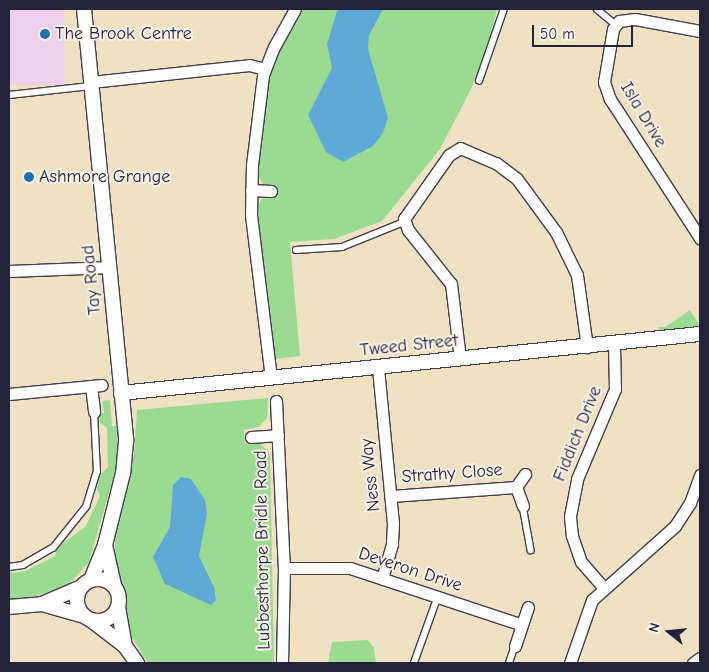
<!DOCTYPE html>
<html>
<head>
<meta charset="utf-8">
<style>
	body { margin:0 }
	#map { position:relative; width:709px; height:672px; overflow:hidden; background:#eee2c3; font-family:"Comic Neue",sans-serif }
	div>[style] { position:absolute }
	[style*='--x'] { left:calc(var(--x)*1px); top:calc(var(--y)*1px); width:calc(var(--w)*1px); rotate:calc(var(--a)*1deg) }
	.built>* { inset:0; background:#edd0e9; transform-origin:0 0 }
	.green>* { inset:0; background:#9bdb91 }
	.water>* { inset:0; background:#5ea9d6 }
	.roads { filter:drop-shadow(1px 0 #413f4f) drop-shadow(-1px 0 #413f4f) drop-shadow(0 1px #413f4f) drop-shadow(0 -1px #413f4f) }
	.service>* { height:5.5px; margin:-2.75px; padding:0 2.75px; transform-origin:2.75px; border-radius:2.75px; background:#fff }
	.minor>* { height:11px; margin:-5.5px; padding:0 5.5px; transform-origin:5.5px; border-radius:5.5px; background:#fff }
	.tertiary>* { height:14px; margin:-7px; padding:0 7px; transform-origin:7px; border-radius:7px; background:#fff }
	.tertiary>.ring { margin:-7px; padding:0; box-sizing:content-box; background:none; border:14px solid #fff; border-radius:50% }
	.dots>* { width:14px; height:14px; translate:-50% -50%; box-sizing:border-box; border:2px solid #f7f3e8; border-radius:50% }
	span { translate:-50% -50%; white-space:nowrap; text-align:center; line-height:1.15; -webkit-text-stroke:4px #f7f3e8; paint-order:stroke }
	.poi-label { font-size:18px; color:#22223b }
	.left { translate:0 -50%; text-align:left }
	.street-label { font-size:18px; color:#22223b }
	.frame { position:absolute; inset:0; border:10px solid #22223b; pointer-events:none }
	.north { position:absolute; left:644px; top:607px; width:50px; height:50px; -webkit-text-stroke:4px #f7f3e8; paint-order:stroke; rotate:286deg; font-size:14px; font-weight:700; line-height:20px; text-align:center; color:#22223b }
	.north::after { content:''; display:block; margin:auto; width:18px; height:22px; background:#22223b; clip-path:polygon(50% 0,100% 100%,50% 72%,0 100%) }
	.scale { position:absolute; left:532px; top:25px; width:101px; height:22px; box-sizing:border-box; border:2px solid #22223b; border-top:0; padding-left:6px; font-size:15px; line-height:18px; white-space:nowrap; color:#22223b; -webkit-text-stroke:4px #f7f3e8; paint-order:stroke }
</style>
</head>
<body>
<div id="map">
	<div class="built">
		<div style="left:9px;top:9px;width:55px;height:76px"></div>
	</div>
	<div class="green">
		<div style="clip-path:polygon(301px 9px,497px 9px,490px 39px,473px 85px,440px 149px,382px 221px,334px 239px,290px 242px,300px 356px,274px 359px,255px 210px,262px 199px,276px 196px,276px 187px,263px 184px,256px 172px,268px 79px,276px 55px)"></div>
		<div style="clip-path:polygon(690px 310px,699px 325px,662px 333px,658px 327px,665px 327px)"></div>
		<div style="clip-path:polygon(268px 398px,267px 418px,259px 427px,244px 430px,245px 444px,259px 444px,268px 450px,270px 457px,274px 663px,148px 663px,126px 628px,124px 590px,114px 563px,116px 526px,134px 454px,137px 410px)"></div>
		<div style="clip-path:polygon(110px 400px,112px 426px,118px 426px,117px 465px,89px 562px,73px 580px,61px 588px,29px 598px,9px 600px,9px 571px,13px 573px,25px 571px,55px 556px,57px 548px,86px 526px,100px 496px,97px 488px,101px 474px,108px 467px,107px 428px,100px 423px,99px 414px,104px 413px,102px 401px)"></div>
		<div style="clip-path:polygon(368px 640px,374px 648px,376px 663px,328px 663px,332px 642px)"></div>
	</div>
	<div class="water">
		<div style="clip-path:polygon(340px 9px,383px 9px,369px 35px,368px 49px,388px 118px,383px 133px,373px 146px,343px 162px,326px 152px,308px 115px,332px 68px,327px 44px,337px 11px)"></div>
		<div style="clip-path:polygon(181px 477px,191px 479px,205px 500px,207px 514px,199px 556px,214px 587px,216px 600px,211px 605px,165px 584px,153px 557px,170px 527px,173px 485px)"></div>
	</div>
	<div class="roads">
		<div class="service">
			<div style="--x:597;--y:9;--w:23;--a:40"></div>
			<div style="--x:479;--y:81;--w:76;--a:-70.9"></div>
			<div style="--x:9;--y:95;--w:82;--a:-6.3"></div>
			<div style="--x:296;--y:250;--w:46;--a:-3.7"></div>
			<div style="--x:342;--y:247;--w:67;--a:-22"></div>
			<div style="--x:523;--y:506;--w:45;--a:79.7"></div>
			<div style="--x:9;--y:567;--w:14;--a:-8"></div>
			<div style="--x:23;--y:565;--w:34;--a:-30"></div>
			<div style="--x:53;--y:548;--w:53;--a:-51.2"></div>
			<div style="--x:86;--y:507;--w:37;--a:-73"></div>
			<div style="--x:97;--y:472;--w:60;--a:-92.9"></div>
			<div style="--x:414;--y:663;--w:71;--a:-70.3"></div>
			<div style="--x:509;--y:663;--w:18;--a:-71"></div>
		</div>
		<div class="minor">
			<div style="--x:700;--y:31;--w:66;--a:-169.5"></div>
			<div style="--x:635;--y:19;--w:16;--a:173"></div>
			<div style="--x:619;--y:21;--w:10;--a:127"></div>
			<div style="--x:613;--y:29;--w:54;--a:99.6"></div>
			<div style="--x:604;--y:82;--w:18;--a:71"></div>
			<div style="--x:610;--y:99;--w:166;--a:57.1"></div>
			<div style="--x:91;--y:82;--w:159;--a:-6.1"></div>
			<div style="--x:249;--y:65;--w:16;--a:14"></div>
			<div style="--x:251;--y:190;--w:20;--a:3"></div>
			<div style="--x:9;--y:271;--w:101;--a:-2.3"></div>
			<div style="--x:460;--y:359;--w:76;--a:-96.8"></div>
			<div style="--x:451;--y:284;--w:69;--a:-128.5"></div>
			<div style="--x:408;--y:230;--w:12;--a:-110"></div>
			<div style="--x:404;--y:219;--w:78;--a:-54.9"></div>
			<div style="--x:449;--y:155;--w:13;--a:-32"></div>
			<div style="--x:460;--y:148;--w:39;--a:23"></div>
			<div style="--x:496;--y:163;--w:26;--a:37"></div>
			<div style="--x:517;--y:179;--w:66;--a:53.7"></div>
			<div style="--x:556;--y:232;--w:48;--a:64"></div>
			<div style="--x:577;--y:275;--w:73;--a:82.1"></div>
			<div style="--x:378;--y:368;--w:156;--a:84.5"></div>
			<div style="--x:393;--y:523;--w:21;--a:93"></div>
			<div style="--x:392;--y:544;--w:36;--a:106"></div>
			<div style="--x:271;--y:378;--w:164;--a:-97"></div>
			<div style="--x:251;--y:215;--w:50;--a:-88.9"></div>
			<div style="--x:252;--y:165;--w:91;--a:-83"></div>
			<div style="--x:263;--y:75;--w:30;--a:-69"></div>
			<div style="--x:274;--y:47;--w:43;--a:-61.1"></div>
			<div style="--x:91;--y:386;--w:26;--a:83"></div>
			<div style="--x:9;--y:394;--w:93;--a:-5.5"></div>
			<div style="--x:276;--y:401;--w:167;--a:87.3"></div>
			<div style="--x:284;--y:568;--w:95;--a:91.2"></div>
			<div style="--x:251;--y:437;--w:27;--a:-4"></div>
			<div style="--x:391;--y:496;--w:125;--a:-4.1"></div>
			<div style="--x:523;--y:506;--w:20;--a:-110"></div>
			<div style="--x:516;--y:487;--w:16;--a:-55"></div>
			<div style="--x:284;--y:568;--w:66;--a:0"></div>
			<div style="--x:350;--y:568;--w:181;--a:18.3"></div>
			<div style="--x:603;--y:587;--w:33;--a:-131"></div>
			<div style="--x:581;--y:562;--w:28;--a:-109"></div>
			<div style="--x:572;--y:536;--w:20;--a:-96"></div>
			<div style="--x:570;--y:516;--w:38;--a:-79"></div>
			<div style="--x:577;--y:479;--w:98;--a:-67.1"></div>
			<div style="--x:615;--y:389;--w:45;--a:-91.3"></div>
			<div style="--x:515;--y:646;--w:41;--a:-71.6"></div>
			<div style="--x:570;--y:663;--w:67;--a:-70.8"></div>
			<div style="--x:592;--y:600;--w:111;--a:-41.7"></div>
			<div style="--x:675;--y:526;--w:27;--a:-57"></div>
			<div style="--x:690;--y:503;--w:30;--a:-70"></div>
			<div style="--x:693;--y:663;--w:9;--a:-36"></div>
		</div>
		<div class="tertiary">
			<div style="--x:84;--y:9;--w:434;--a:84.4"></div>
			<div style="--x:126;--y:441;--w:32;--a:95"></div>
			<div style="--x:123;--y:473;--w:74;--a:104"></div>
			<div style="--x:105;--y:545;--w:37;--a:112"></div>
			<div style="--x:121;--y:393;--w:582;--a:-5.82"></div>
			<div style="--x:105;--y:545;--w:41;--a:77.3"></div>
			<div class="ring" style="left:77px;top:579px;width:28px;height:28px"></div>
			<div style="--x:42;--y:604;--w:44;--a:15.9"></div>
			<div style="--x:9;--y:607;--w:33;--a:-5"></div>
			<div style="--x:42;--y:604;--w:40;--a:-23.4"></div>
			<div style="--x:118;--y:607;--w:40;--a:80"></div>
			<div style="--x:91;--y:620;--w:43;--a:37.4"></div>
			<div style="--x:125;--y:646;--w:21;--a:55"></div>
		</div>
	</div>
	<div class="dots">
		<div style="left:45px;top:34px;background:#1f6fb2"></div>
		<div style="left:29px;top:177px;background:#1f6fb2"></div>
	</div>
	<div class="poi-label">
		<span class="left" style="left:55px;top:34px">The Brook Centre</span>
		<span class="left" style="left:39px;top:177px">Ashmore Grange</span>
	</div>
	<div class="street-label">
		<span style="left:643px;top:115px;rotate:59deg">Isla Drive</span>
		<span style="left:92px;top:280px;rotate:-96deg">Tay Road</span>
		<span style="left:409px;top:346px;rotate:-6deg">Tweed Street</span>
		<span style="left:578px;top:434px;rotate:-68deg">Fiddich Drive</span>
		<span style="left:452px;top:474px;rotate:-4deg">Strathy Close</span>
		<span style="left:371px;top:475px;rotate:-96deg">Ness Way</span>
		<span style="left:263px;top:550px;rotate:-91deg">Lubbesthorpe Bridle Road</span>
		<span style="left:410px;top:570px;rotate:18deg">Deveron Drive</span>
	</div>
	<div class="frame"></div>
	<div class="north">N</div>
	<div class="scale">50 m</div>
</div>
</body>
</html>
